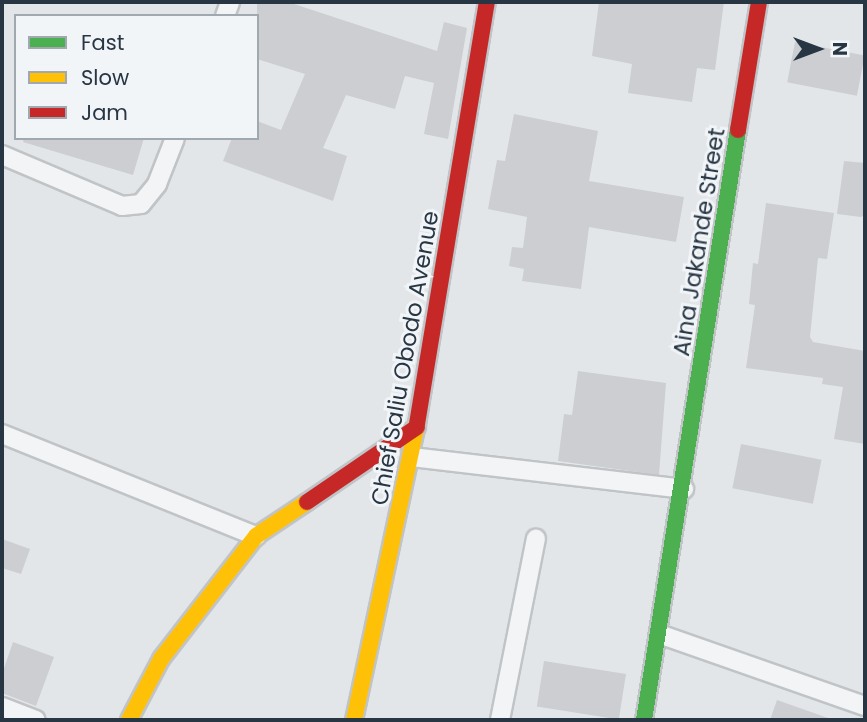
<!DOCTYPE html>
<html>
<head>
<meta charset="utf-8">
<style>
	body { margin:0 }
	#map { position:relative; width:867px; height:722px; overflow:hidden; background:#e3e6e9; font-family:Poppins,sans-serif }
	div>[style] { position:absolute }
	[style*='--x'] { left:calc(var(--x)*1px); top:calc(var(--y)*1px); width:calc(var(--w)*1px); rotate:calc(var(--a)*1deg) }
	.building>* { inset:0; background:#ccced1; transform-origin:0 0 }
	.roads { filter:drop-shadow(2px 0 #c1c4c7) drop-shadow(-2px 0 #c1c4c7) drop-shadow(0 2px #c1c4c7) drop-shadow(0 -2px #c1c4c7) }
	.street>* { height:18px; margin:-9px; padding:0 9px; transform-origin:9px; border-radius:9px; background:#f3f4f5 }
	.fast>* { height:16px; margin:-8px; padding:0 8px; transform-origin:8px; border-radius:8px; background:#4caf50 }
	.slow>* { height:16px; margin:-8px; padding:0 8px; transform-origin:8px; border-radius:8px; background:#ffc107 }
	.jam>* { height:16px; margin:-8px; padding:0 8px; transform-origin:8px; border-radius:8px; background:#c62828 }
	span { translate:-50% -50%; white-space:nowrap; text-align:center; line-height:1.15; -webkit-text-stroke:6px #f1f5f8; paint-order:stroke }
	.street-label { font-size:23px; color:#283644 }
	.frame { position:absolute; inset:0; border:4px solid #283644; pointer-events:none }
	.legend { position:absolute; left:14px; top:14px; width:245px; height:126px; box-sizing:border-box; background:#f1f5f8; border:2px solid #a1a9b0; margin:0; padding:9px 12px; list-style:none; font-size:21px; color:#283644 }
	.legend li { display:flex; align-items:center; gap:14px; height:35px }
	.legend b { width:35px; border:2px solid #a1a9b0 }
	.north { position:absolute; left:783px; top:14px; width:70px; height:70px; -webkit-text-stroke:5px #f1f5f8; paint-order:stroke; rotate:90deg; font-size:19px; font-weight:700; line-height:28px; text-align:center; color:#283644 }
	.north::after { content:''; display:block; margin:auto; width:24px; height:32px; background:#283644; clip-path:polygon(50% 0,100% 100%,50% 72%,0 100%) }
</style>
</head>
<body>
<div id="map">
	<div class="building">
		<div style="clip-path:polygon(257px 2px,288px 2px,437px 51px,444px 22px,467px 28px,448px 139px,424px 134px,434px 83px,405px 76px,395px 109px,346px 95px,323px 148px,347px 156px,333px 201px,223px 161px,232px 138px,257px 138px,257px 121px,281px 130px,305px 74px,257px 59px)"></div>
		<div style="clip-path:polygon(599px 2px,724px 2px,715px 70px,697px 68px,692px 102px,628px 93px,632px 64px,592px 56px)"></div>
		<div style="left:795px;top:42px;width:71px;height:41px;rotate:11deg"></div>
		<div style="clip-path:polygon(514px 114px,598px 131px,589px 181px,684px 197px,676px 242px,589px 227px,581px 289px,522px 281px,524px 269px,509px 266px,512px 247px,523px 248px,527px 217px,488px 209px,497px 160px,505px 161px)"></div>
		<div style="clip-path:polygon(24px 138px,144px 138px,133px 175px,23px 142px)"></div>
		<div style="clip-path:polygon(844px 161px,865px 163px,865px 215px,861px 217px,837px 214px)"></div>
		<div style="clip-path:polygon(766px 203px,834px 213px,827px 259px,818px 258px,810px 337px,813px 342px,865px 351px,865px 444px,834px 439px,843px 387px,822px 384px,823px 378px,746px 368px,755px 305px,749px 304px,753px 263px,758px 264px)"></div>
		<div style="clip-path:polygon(578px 371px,666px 383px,659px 475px,558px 461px,564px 414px,572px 415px)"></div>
		<div style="left:741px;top:444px;width:82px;height:45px;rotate:11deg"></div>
		<div style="clip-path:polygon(2px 539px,30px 549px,21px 574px,2px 568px)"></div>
		<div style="clip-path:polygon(13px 642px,54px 657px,36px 706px,2px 693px,2px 674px)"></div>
		<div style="left:544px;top:661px;width:83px;height:46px;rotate:9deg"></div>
		<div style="clip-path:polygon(777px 700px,828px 718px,828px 720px,770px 720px)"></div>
	</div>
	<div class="roads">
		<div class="street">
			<div style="--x:225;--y:16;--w:15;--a:-70"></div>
			<div style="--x:2;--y:155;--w:130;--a:23"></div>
			<div style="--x:122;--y:206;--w:19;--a:-6"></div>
			<div style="--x:141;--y:204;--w:26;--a:-51"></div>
			<div style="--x:157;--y:184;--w:49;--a:-68.6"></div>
			<div style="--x:2;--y:434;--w:274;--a:21.9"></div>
			<div style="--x:412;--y:457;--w:274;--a:6.7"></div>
			<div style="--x:659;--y:634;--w:218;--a:19.3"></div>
			<div style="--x:2;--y:707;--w:36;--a:21"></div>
			<div style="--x:500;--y:720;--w:185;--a:-78.8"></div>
		</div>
		<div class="fast">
			<div style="--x:644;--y:720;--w:597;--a:-80.95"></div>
		</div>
		<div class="slow">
			<div style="--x:129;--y:720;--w:69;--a:-62.3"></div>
			<div style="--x:161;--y:659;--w:155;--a:-52.3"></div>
			<div style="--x:256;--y:536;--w:61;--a:-33.7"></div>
			<div style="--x:354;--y:720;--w:303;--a:-78"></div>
		</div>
		<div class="jam">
			<div style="--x:738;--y:130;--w:130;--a:-80.7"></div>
			<div style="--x:417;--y:424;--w:428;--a:-80.6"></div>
			<div style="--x:307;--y:502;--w:133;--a:-34.3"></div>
		</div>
	</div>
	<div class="street-label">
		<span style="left:699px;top:242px;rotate:-81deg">Aina Jakande Street</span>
		<span style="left:405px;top:358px;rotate:-80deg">Chief Saliu Obodo Avenue</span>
	</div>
	<div class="frame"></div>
	<ul class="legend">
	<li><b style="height:9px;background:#4caf50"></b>Fast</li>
	<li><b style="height:9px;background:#ffc107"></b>Slow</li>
	<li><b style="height:9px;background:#c62828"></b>Jam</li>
	</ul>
	<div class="north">N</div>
</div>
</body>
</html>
